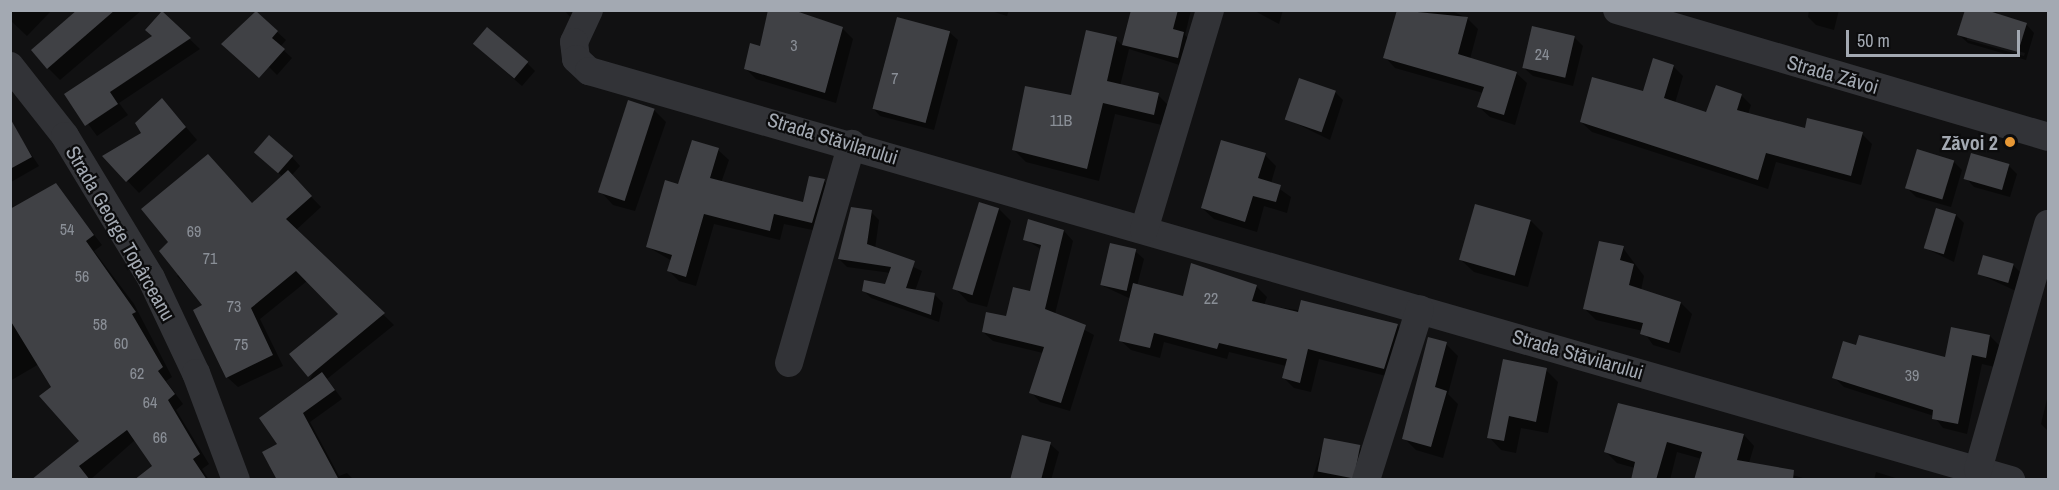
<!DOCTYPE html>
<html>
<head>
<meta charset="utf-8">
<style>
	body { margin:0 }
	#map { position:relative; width:2059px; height:490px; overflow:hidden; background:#111112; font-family:"Archivo Narrow",sans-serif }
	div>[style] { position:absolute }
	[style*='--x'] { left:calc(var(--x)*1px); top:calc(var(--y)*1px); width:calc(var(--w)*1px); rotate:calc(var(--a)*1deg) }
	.shadow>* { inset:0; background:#0007 }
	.building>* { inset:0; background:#404145; transform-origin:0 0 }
	.minor>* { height:28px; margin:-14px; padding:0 14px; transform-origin:14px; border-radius:14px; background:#323337 }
	.dots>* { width:16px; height:16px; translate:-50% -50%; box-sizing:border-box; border:3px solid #0c0c0d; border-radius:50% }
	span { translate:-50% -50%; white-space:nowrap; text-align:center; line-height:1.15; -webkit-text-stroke:4.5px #0c0c0d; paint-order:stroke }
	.number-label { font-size:16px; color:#8a8f97 }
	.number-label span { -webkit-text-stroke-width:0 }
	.street-label { font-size:20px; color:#a3a9b2 }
	.poi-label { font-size:20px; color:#a3a9b2; font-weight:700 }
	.right { translate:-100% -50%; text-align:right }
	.frame { position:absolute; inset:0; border:12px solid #a3a9b2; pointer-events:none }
	.scale { position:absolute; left:1846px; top:30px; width:174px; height:27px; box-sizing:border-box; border:3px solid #a3a9b2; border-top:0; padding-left:8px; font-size:18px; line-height:21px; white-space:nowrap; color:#a3a9b2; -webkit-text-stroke:4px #0c0c0d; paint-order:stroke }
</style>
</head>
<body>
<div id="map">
	<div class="shadow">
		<div style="clip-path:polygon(10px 10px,52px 10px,27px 36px,10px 20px)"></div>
		<div style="clip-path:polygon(80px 10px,142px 10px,60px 80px,48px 68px)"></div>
		<div style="clip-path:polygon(564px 10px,584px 10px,573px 20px)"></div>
		<div style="clip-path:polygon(988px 10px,1009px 10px,1007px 16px)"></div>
		<div style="clip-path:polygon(1132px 10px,1191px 10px,1185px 35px,1194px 44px,1189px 68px,1129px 49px,1120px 86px,1158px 95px,1170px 107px,1166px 126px,1115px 114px,1099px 181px,1026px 162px,1014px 150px,1072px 97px,1116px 39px,1123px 46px)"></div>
		<div style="clip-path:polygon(1253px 10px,1283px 10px,1279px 24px)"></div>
		<div style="clip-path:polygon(1399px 10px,1450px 10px,1467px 18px,1478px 29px,1470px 59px,1516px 73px,1527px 83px,1515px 125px,1490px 117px,1479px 107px,1483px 93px,1395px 68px,1385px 57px)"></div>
		<div style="clip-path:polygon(1809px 10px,1839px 10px,1834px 30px,1816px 25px,1808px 17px)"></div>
		<div style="clip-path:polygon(evenodd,1967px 10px,1998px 10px,1997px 15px,2026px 24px,2034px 33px,2026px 60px,1968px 43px,1959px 35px,1967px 10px,1967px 37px,2025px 53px,2024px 56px,1967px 40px,1967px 37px)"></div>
		<div style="clip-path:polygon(162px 13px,200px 49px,119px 103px,128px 115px,97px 136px,67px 95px,154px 36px)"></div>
		<div style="clip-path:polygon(256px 13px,286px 40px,280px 47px,292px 58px,277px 75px,235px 33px)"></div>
		<div style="clip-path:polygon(842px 28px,853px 39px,836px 103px,756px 79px,745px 68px,761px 48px)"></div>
		<div style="clip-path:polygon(949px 32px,958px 40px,934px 130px,880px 116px,872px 107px)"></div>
		<div style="clip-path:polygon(1574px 37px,1583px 46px,1573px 86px,1533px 76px,1524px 68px)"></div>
		<div style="clip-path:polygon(483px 52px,527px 63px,535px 71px,522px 86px)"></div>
		<div style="clip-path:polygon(1673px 66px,1683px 76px,1675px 103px,1707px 113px,1741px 95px,1751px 105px,1748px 114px,1806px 129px,1862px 134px,1872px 144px,1861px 185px,1776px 162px,1768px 189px,1592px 132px,1581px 122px,1644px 93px)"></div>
		<div style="clip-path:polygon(1335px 92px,1343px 100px,1330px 140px,1287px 119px)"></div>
		<div style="clip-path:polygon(654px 110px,666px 122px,635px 211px,613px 205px,601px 192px)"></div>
		<div style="clip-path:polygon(174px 113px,197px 140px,139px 193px,104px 156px)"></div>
		<div style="clip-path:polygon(17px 133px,39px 166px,11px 182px,10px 136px)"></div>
		<div style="clip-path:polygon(718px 150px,729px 160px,721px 183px,804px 204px,824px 181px,834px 191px,822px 232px,784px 224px,780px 240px,714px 224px,696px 286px,679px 281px,669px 271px,672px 261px,648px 247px,679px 186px)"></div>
		<div style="clip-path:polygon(1265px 155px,1276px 166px,1271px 183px,1291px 197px,1287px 213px,1264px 206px,1257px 232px,1214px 219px,1202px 208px)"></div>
		<div style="clip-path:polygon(292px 157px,300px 166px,291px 176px,321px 207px,296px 230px,394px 325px,327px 379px,342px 399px,310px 422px,339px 476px,347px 473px,354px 480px,279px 480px,279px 444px,341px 314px,307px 281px,260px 319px,283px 366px,238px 387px,227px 377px,204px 305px,177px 276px,283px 177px,264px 160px)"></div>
		<div style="clip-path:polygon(1953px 161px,1962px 170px,1951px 207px,1916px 197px,1907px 188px)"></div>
		<div style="clip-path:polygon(2008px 165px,2017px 174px,2010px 197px,1974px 187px,1966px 178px)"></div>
		<div style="clip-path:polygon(56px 185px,102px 245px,94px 251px,134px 304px,172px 377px,166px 381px,183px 404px,176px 410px,209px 464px,202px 469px,209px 480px,136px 480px,154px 466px,135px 440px,90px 480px,47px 480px,81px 441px,39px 364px,10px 381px,10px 221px)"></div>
		<div style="clip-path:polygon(999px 209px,1011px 221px,987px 307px,968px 302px,956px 289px)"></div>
		<div style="clip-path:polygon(871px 212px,879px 220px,875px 249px,922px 271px,915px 291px,935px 295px,943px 303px,939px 322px,871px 298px,863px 290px,886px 286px,891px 273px,847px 267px,839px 259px)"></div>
		<div style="clip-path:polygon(1956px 215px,1964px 223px,1954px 262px,1927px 249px)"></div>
		<div style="clip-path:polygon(1531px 221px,1543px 233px,1528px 287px,1474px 272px,1461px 260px)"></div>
		<div style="clip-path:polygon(1064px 231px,1073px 241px,1055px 314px,1094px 335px,1070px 411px,1040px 402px,1031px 392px,1043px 353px,993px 341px,983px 332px,1008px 318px,1031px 293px,1042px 250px,1025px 239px)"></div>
		<div style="clip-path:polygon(1623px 248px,1644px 276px,1641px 290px,1681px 303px,1692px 314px,1680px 353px,1653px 345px,1643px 331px,1596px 320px,1585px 309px)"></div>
		<div style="clip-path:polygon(1135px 251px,1144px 259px,1137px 286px,1184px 298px,1256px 286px,1267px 297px,1264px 305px,1397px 325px,1408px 336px,1394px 378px,1319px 359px,1311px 392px,1294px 388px,1284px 378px,1286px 366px,1229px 352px,1227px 359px,1164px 342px,1160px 358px,1131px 350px,1120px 340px,1131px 299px,1101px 285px)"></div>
		<div style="clip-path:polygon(2013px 265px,2022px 274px,2016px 291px,1979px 274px)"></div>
		<div style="clip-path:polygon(1990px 336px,2000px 346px,1995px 367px,1982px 364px,1967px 434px,1943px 428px,1934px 416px,1844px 387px,1834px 377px,1857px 347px,1946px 359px)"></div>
		<div style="clip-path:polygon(1446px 344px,1458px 356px,1448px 394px,1458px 404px,1443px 458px,1416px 450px,1404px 438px)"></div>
		<div style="clip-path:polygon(1546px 370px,1558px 382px,1548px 433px,1521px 428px,1516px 453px,1501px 450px,1489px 437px)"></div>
		<div style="clip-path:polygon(2048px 395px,2048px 431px,2041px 424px)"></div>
		<div style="clip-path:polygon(1619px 405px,1744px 435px,1754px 446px,1749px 463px,1810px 480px,1696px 480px,1702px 459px,1677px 452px,1670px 480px,1632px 480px,1635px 468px,1617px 463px,1606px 452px)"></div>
		<div style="clip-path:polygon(1325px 440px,1359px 447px,1367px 455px,1360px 480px,1312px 480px)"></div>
		<div style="clip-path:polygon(1050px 444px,1059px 452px,1051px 480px,1011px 480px)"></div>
		<div style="clip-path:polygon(1876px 472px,1902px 480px,1874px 480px)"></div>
	</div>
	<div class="building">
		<div style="clip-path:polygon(77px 10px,115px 10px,47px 69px,31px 50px)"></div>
		<div style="clip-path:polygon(768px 10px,793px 10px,843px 27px,825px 93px,744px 69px,750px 43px,760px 46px)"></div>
		<div style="clip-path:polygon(1131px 10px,1178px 10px,1173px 29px,1184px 32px,1178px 58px,1122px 45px)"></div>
		<div style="clip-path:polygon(1397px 10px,1468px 17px,1458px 54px,1517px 72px,1504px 115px,1477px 107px,1484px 87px,1383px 58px)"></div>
		<div style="clip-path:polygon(1965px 10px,1986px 10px,2027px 23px,2018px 52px,1957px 35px)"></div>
		<div style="clip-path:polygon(162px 11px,191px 38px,110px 92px,118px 104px,85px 126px,64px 94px,152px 36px,145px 30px)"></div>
		<div style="clip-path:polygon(256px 11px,278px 31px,272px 38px,285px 49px,259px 78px,221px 44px)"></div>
		<div style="left:897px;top:17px;width:55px;height:95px;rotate:15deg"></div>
		<div style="left:1532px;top:26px;width:44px;height:43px;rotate:13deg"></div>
		<div style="left:487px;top:27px;width:54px;height:22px;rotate:40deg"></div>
		<div style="clip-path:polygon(1086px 30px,1117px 37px,1107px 81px,1159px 93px,1154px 115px,1103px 103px,1087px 169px,1012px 150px,1025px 86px,1071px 95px)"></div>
		<div style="clip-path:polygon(1653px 58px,1674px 65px,1664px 98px,1706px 112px,1716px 85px,1742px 94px,1737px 110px,1805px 128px,1807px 118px,1863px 132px,1851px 176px,1766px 153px,1758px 180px,1580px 122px,1592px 77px,1643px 91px)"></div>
		<div style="left:1299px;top:78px;width:39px;height:44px;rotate:19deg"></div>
		<div style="clip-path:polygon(162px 98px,186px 127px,126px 182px,102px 156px,141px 133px,135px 123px)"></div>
		<div style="left:628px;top:100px;width:28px;height:97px;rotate:18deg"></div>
		<div style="clip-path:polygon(10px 118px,32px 157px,10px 169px)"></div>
		<div style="left:269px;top:135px;width:32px;height:23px;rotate:41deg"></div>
		<div style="clip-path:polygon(692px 140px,719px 148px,710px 178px,803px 202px,809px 176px,825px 179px,812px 223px,774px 214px,770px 231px,704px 214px,686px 277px,667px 271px,672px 255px,646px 247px,665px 180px,678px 184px)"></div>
		<div style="clip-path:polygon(1221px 140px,1266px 153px,1258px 178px,1281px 185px,1276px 202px,1253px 196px,1245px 222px,1201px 208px)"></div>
		<div style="left:1917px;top:149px;width:39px;height:41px;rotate:17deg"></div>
		<div style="left:1971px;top:153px;width:40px;height:27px;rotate:16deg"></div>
		<div style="clip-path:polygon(208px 154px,252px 203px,288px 170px,312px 196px,286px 219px,385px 313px,308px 377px,289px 354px,338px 314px,296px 271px,251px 308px,273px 355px,226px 378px,193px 310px,202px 305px,159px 251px,168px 242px,141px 209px)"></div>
		<div style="clip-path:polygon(56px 183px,94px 235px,86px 241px,136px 312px,132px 314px,163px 367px,158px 371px,175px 394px,168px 400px,200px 454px,193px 459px,207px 480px,134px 480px,152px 466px,127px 430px,79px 466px,90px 480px,31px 480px,79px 441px,39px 396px,51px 387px,10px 320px,10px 209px)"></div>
		<div style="left:979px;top:202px;width:21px;height:91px;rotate:17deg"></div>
		<div style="left:1475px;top:204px;width:58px;height:58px;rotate:16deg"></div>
		<div style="clip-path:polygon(851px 207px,872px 210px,867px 244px,915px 261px,906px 288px,935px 293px,931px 315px,862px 291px,864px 280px,885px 284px,891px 267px,838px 259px)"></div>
		<div style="left:1936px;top:208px;width:21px;height:42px;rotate:17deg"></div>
		<div style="clip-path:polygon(1028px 219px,1064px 230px,1045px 309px,1086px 325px,1061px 403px,1029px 393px,1044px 347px,982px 332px,986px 312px,1006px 316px,1013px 287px,1030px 291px,1041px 245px,1023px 240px)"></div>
		<div style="clip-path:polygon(1599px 241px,1624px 246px,1620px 260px,1634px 264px,1629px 285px,1681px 302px,1669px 343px,1640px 334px,1643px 323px,1583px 309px)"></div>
		<div style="left:1110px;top:243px;width:27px;height:43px;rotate:13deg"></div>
		<div style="left:1983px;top:255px;width:32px;height:20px;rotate:16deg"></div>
		<div style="clip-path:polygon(1191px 263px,1257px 285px,1252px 301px,1298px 312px,1301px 300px,1398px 324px,1384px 369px,1308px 349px,1300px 383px,1282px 378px,1287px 359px,1219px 343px,1217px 349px,1154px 333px,1150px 348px,1119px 341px,1133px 283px,1183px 296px)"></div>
		<div style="clip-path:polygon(1951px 327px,1990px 335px,1986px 358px,1972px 355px,1958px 424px,1932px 419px,1933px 410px,1832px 378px,1843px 341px,1856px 345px,1859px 335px,1945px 357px)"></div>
		<div style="clip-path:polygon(1428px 337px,1447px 342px,1435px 387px,1447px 391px,1431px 447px,1402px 439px)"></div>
		<div style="clip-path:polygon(1503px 359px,1547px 368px,1536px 422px,1509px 416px,1504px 441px,1487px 438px)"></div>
		<div style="clip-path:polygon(322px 372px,335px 390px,303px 413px,339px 480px,277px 480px,262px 452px,277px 444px,259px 418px)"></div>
		<div style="clip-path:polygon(1618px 403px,1744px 434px,1737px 460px,1794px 470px,1793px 480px,1694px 480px,1702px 452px,1667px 442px,1656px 480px,1631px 480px,1635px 462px,1604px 452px)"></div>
		<div style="clip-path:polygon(1022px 435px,1051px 442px,1041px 480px,1010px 480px)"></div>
		<div style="left:1324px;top:438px;width:37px;height:34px;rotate:11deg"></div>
	</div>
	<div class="minor">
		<div style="--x:589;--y:10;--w:35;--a:115"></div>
		<div style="--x:574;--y:42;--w:17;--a:83"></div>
		<div style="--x:576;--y:59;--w:18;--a:43"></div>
		<div style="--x:589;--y:71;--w:1480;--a:16.05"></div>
		<div style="--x:1617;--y:10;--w:449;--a:16.4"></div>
		<div style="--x:10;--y:66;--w:89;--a:51.8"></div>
		<div style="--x:65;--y:136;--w:166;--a:58.8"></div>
		<div style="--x:151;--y:278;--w:105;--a:64.7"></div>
		<div style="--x:196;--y:373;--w:114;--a:69.5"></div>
		<div style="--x:1144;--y:230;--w:230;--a:-73.3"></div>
		<div style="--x:789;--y:363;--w:228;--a:-74"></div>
		<div style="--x:1978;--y:470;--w:256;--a:-74.1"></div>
		<div style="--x:1366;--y:480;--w:179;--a:-72.5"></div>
	</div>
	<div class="dots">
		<div style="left:2010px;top:142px;background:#e79835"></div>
	</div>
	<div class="number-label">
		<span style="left:794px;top:45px">3</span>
		<span style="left:1542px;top:54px">24</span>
		<span style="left:895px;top:78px">7</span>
		<span style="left:1061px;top:120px">11B</span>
		<span style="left:67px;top:229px">54</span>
		<span style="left:194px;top:231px">69</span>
		<span style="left:210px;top:258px">71</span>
		<span style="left:82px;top:276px">56</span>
		<span style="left:1211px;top:298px">22</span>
		<span style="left:234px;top:306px">73</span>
		<span style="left:100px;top:324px">58</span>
		<span style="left:121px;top:343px">60</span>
		<span style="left:241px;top:344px">75</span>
		<span style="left:137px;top:373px">62</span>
		<span style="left:1912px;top:375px">39</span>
		<span style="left:150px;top:402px">64</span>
		<span style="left:160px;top:437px">66</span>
	</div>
	<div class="street-label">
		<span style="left:1833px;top:74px;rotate:16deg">Strada Zăvoi</span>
		<span style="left:833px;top:138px;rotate:17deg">Strada Stăvilarului</span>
		<span style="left:121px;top:233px;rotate:60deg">Strada George Topârceanu</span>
		<span style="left:1578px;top:354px;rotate:16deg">Strada Stăvilarului</span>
	</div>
	<div class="poi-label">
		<span class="right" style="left:1998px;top:142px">Zăvoi 2</span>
	</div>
	<div class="frame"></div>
	<div class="scale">50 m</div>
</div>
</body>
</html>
